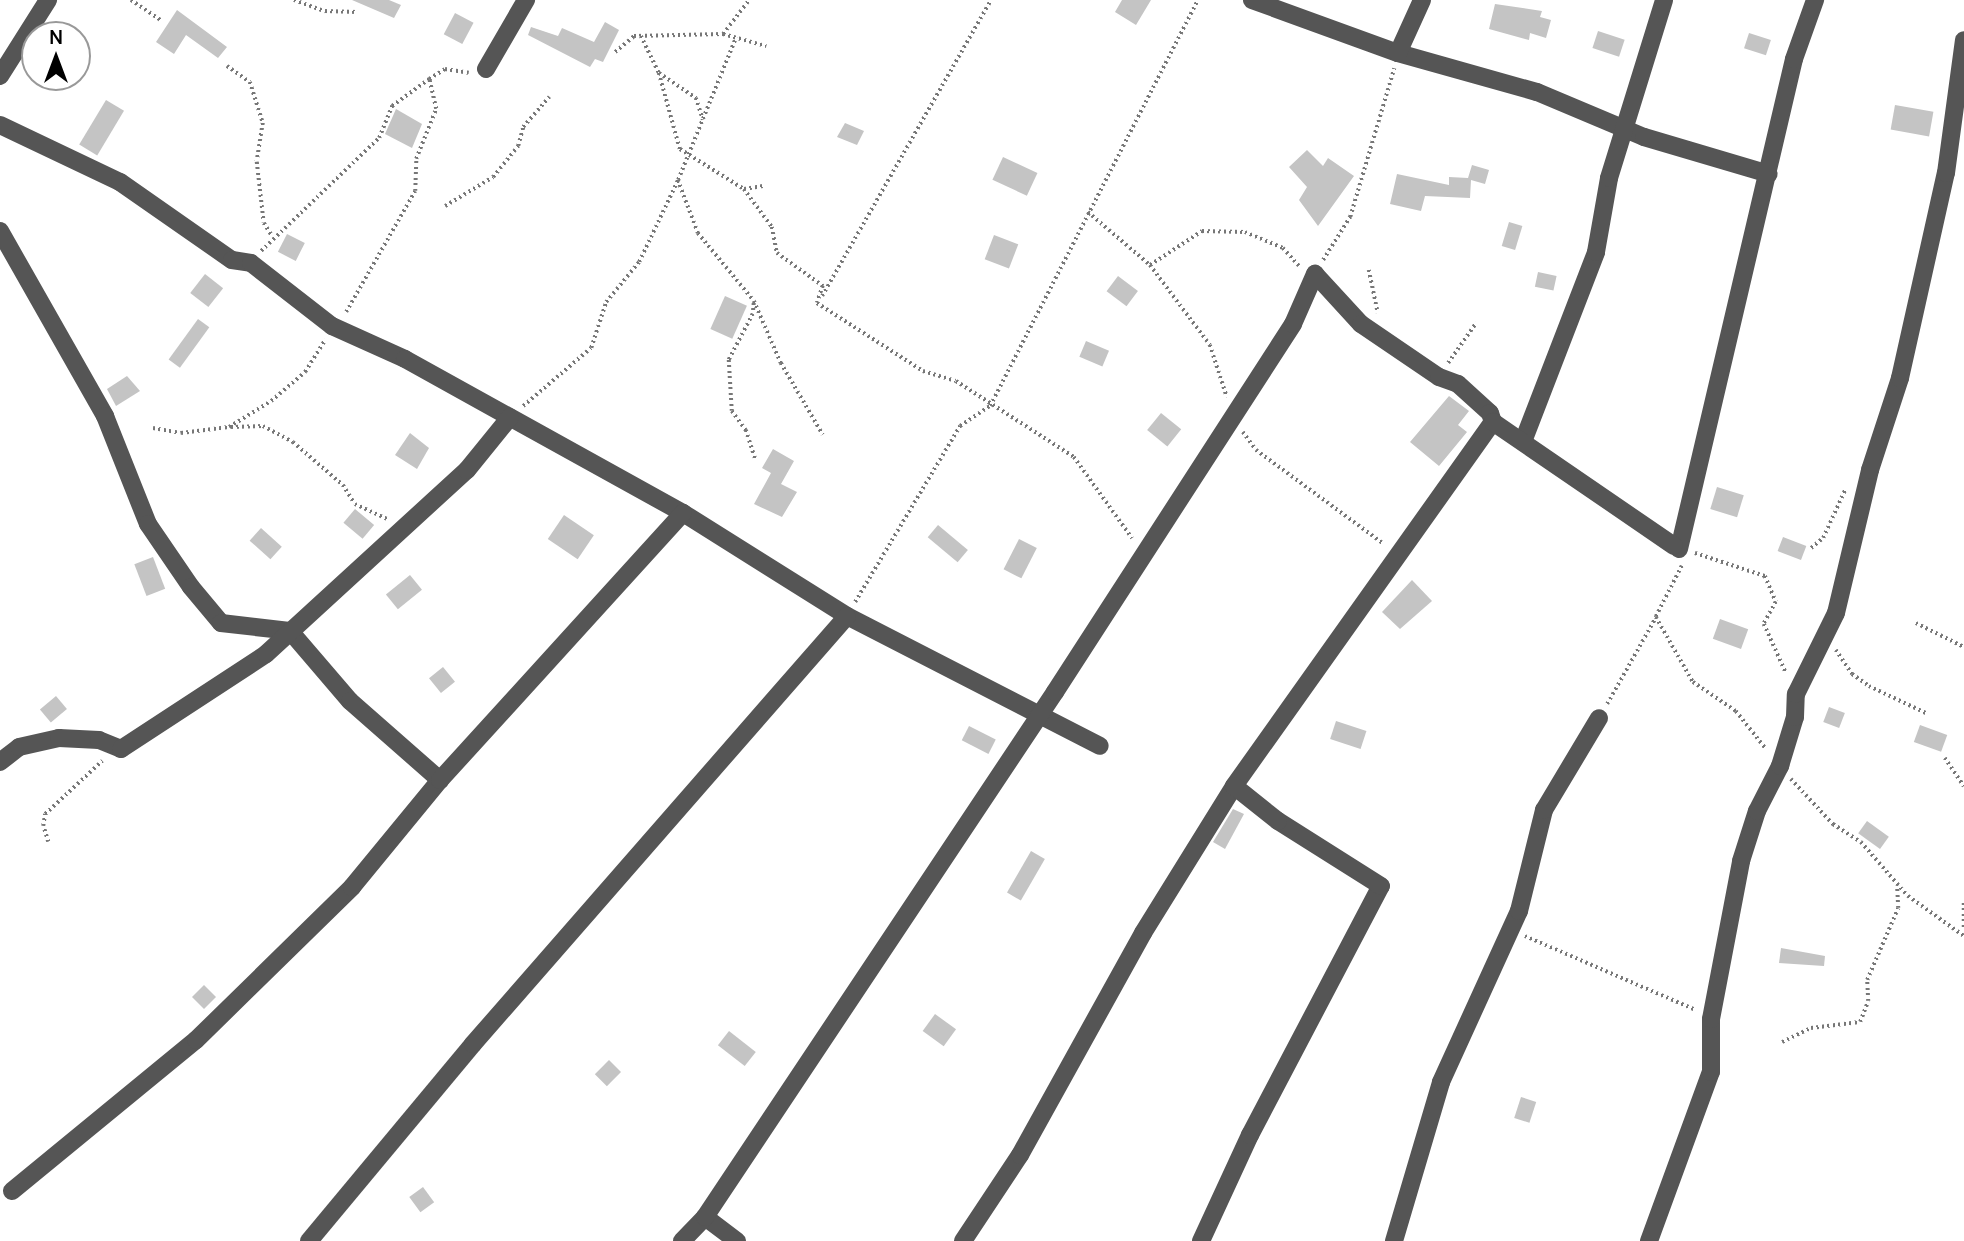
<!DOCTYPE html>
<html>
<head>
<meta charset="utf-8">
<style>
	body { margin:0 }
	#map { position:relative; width:1964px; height:1241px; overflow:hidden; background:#fff; font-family:Manrope,sans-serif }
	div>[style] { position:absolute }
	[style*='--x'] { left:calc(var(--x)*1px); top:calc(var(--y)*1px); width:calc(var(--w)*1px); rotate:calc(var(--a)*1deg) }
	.building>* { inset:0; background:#c4c4c4; transform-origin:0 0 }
	.path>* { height:3.5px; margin-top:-1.75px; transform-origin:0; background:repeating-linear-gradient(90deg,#777 0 2px,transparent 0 5.5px) }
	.minor>* { height:18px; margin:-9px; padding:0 9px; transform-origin:9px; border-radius:9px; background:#555 }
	span { translate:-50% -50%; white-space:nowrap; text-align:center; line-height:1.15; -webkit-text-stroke:6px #fff; paint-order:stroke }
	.north { position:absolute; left:21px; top:21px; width:70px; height:70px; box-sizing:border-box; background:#fff; border:2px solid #999; border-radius:50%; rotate:0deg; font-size:19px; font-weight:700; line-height:28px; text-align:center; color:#000 }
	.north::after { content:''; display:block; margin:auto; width:24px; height:32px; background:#000; clip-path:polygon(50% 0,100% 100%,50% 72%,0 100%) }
</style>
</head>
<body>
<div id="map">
	<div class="building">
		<div style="clip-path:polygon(352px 0,389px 0,401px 5px,394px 18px)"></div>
		<div style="clip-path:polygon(1122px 0,1151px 0,1136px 25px,1115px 12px)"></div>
		<div style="clip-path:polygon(1495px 4px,1542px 11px,1540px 17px,1551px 20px,1546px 38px,1530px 33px,1529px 40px,1489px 29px)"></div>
		<div style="clip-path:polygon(177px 10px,227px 47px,218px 58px,186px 35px,174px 54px,156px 42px)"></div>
		<div style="left:455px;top:13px;width:21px;height:24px;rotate:28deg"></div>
		<div style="clip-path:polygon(605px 22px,619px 30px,603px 62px,595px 59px,590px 67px,528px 35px,531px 27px,558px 36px,562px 28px,594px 42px)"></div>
		<div style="left:1598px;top:31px;width:28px;height:18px;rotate:18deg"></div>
		<div style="left:1749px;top:33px;width:23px;height:16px;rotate:18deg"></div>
		<div style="left:106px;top:100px;width:21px;height:52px;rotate:31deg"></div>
		<div style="left:1895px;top:105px;width:39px;height:25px;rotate:10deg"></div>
		<div style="clip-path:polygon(396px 109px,422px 124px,412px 148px,385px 134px)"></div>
		<div style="clip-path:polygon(845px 123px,864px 131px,857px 145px,837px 137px)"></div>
		<div style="clip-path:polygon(1307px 150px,1323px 166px,1328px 158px,1354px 176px,1318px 226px,1299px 200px,1307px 187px,1289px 167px)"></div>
		<div style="left:1003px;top:157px;width:38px;height:25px;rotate:25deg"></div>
		<div style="clip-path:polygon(1472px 165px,1489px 170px,1485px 184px,1471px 180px,1470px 198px,1425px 196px,1421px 211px,1390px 204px,1397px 174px,1449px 185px,1449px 177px,1468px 178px)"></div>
		<div style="left:1509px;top:222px;width:14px;height:25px;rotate:17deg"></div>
		<div style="left:287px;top:234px;width:20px;height:20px;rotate:27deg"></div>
		<div style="left:994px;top:235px;width:26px;height:26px;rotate:21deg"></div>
		<div style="left:1538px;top:272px;width:19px;height:15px;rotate:12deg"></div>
		<div style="left:205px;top:274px;width:23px;height:24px;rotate:38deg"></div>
		<div style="left:1118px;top:276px;width:25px;height:19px;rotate:37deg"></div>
		<div style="left:725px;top:296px;width:24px;height:36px;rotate:24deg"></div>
		<div style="left:198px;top:319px;width:14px;height:50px;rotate:36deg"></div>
		<div style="left:1086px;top:341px;width:25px;height:17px;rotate:23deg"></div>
		<div style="clip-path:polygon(127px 376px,140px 391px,116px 406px,107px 389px)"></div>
		<div style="clip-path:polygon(1449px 396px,1469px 411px,1458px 425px,1467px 432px,1439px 466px,1410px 442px)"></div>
		<div style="left:1161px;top:413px;width:26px;height:22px;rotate:39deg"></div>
		<div style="clip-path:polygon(410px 433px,429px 448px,417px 469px,395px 455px)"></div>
		<div style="clip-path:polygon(773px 449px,794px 461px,781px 484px,797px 492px,782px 517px,754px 504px,771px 473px,762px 468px)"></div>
		<div style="left:1717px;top:487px;width:28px;height:23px;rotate:17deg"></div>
		<div style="left:355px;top:509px;width:25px;height:18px;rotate:40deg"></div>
		<div style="left:564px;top:515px;width:36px;height:29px;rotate:34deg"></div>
		<div style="left:938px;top:525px;width:39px;height:16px;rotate:40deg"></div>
		<div style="left:261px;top:528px;width:28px;height:17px;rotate:42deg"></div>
		<div style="left:1783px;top:537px;width:25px;height:15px;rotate:21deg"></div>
		<div style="left:1019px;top:539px;width:20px;height:34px;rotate:27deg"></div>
		<div style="left:153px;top:557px;width:34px;height:20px;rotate:69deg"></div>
		<div style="left:410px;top:575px;width:19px;height:31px;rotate:51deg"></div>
		<div style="clip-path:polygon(1412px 580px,1432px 601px,1400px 629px,1382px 612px)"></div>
		<div style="left:1720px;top:619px;width:30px;height:21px;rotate:20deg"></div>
		<div style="left:443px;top:667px;width:19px;height:18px;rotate:51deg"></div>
		<div style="left:56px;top:696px;width:17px;height:21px;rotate:50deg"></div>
		<div style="left:1829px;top:707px;width:17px;height:16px;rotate:21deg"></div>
		<div style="left:1336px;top:721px;width:32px;height:19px;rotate:18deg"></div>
		<div style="left:1920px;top:725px;width:29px;height:18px;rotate:20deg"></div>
		<div style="left:969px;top:726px;width:30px;height:16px;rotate:27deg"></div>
		<div style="clip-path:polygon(1233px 809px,1244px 814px,1225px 849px,1213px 842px)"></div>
		<div style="left:1867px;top:821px;width:27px;height:15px;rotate:36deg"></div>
		<div style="left:1031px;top:851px;width:16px;height:48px;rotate:30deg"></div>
		<div style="clip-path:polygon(1781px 948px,1825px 956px,1824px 966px,1779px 963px)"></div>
		<div style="left:204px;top:985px;width:17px;height:17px;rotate:45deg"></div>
		<div style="left:935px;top:1014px;width:26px;height:21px;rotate:36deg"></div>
		<div style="left:729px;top:1031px;width:34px;height:18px;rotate:38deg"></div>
		<div style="left:609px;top:1060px;width:17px;height:20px;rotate:45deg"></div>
		<div style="left:1521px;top:1097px;width:16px;height:22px;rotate:18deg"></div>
		<div style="left:423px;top:1187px;width:19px;height:17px;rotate:54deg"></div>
	</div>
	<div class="path">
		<div style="--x:131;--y:0;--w:36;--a:34"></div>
		<div style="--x:294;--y:0;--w:33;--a:20"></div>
		<div style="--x:325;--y:11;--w:32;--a:2"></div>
		<div style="--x:723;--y:34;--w:45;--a:15.6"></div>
		<div style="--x:641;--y:36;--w:41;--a:64.1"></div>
		<div style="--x:659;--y:73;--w:45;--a:34"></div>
		<div style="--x:696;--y:98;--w:23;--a:72"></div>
		<div style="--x:615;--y:52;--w:25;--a:-40"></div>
		<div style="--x:634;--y:36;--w:89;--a:-1.3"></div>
		<div style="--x:723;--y:34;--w:43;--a:-52.6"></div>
		<div style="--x:227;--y:66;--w:28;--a:35"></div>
		<div style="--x:250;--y:82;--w:43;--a:72.4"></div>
		<div style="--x:263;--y:123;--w:39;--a:99"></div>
		<div style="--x:257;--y:162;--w:61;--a:83.5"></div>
		<div style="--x:264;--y:223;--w:15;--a:58"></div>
		<div style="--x:659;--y:73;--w:79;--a:74.6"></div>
		<div style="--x:680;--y:149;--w:75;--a:32"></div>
		<div style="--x:744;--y:189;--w:19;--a:-9"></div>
		<div style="--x:678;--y:180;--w:57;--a:69.3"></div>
		<div style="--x:698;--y:233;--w:88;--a:50.5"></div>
		<div style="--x:754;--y:301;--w:68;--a:66.5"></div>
		<div style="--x:781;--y:363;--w:83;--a:59.7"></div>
		<div style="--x:744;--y:189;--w:47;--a:53.6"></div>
		<div style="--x:772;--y:227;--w:26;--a:79"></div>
		<div style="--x:777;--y:253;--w:57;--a:35.7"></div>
		<div style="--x:823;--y:286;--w:18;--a:109"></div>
		<div style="--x:817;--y:303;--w:126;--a:32.7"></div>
		<div style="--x:923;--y:371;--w:34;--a:17"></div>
		<div style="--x:956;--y:381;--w:140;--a:32.8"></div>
		<div style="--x:1074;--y:457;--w:100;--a:54.4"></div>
		<div style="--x:445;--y:206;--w:56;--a:-31.1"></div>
		<div style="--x:493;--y:177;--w:40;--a:-51"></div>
		<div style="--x:518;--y:146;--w:20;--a:-75"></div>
		<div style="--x:523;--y:127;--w:40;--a:-49"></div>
		<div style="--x:1088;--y:212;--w:82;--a:40.5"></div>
		<div style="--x:1150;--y:265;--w:100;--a:53.1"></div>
		<div style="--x:1210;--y:345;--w:55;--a:71.9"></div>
		<div style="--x:261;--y:251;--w:163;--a:-43.8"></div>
		<div style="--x:379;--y:138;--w:35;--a:-68"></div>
		<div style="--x:392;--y:106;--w:46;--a:-36.1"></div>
		<div style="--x:1323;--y:260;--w:51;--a:-57.9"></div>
		<div style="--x:1350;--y:217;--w:155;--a:-73.5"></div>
		<div style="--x:1150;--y:265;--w:62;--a:-33.2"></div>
		<div style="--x:1202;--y:231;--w:43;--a:1.3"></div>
		<div style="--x:1245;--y:232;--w:41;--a:22.8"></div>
		<div style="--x:1283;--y:248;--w:24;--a:48"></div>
		<div style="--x:1369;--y:270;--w:44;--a:78.2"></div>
		<div style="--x:822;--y:296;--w:341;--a:-60.3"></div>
		<div style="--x:754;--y:303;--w:11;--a:95"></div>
		<div style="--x:753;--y:314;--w:52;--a:117.6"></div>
		<div style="--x:729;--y:360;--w:51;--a:86.6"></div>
		<div style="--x:732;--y:411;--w:24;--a:54"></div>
		<div style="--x:746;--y:430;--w:32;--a:72"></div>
		<div style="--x:346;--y:312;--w:139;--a:-60.3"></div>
		<div style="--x:415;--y:191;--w:32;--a:-88"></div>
		<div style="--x:416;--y:159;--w:54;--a:-68.2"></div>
		<div style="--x:436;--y:109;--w:31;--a:-103"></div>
		<div style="--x:429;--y:79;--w:19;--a:-32"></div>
		<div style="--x:445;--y:69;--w:24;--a:9"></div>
		<div style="--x:1448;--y:363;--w:49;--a:-55"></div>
		<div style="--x:523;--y:406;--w:89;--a:-40.5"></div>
		<div style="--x:591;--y:348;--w:48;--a:-71.9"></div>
		<div style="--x:606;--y:302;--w:52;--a:-50.5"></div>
		<div style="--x:639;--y:262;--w:91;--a:-64.6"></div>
		<div style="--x:678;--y:180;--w:154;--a:-67.9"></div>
		<div style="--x:231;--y:427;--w:32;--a:-2"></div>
		<div style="--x:263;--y:426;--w:34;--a:28"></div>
		<div style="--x:293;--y:442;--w:66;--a:40.7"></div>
		<div style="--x:343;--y:485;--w:22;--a:58"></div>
		<div style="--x:355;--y:504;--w:38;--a:25"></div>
		<div style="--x:153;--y:428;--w:28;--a:10"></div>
		<div style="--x:181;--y:433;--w:48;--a:-7.1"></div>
		<div style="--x:229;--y:427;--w:49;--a:-31.8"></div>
		<div style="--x:271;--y:401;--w:45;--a:-40.5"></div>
		<div style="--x:305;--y:372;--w:38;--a:-58"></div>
		<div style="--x:1243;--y:432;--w:22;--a:54"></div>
		<div style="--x:1256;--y:450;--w:159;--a:36.3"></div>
		<div style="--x:1811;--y:548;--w:16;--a:-40"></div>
		<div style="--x:1823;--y:538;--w:53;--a:-65.4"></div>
		<div style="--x:1695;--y:553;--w:74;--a:18.2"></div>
		<div style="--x:1765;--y:576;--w:28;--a:67"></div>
		<div style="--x:1776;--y:602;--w:25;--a:119"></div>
		<div style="--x:1764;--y:624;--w:54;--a:65.8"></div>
		<div style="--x:1682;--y:566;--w:57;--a:117"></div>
		<div style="--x:1656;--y:617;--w:75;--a:60.4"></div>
		<div style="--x:1693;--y:682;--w:52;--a:34"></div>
		<div style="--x:1736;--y:711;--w:48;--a:51.7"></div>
		<div style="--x:855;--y:602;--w:205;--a:-59.2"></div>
		<div style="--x:960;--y:426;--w:36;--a:-34"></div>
		<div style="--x:990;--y:406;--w:456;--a:-62.9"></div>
		<div style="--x:1916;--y:623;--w:54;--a:26.6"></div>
		<div style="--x:1836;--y:650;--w:29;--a:56"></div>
		<div style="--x:1852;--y:674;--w:21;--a:35"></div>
		<div style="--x:1869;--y:686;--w:65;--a:25.4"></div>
		<div style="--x:1607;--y:704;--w:100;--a:-60.6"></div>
		<div style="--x:1945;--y:758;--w:34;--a:56"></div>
		<div style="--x:1791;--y:779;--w:62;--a:47"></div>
		<div style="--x:1833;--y:824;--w:33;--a:33"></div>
		<div style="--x:1861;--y:842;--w:72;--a:49"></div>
		<div style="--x:1908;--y:896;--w:69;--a:35.5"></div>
		<div style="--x:48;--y:842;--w:17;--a:-107"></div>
		<div style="--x:43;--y:826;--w:12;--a:-81"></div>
		<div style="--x:45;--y:814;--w:78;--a:-42.9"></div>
		<div style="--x:1964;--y:903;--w:26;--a:90"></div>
		<div style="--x:1525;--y:936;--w:184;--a:23.4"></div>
		<div style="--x:1782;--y:1042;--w:32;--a:-26"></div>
		<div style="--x:1811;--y:1028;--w:49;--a:-7"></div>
		<div style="--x:1860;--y:1022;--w:22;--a:-69"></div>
		<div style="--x:1868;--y:1001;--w:21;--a:-93"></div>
		<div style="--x:1867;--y:980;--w:78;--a:-66.7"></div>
		<div style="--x:1898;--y:908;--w:22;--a:-93"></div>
	</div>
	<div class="minor">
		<div style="--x:1252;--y:0;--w:155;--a:20"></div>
		<div style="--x:1398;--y:53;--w:144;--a:15.7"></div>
		<div style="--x:1537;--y:92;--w:116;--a:22.8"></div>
		<div style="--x:1644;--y:137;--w:130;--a:16.5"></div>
		<div style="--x:1398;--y:53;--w:58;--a:-65.6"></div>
		<div style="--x:486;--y:69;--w:80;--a:-59.9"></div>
		<div style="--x:0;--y:76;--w:90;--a:-57.7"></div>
		<div style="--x:0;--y:125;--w:133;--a:25.4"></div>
		<div style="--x:120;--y:182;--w:136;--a:34.9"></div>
		<div style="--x:232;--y:260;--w:19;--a:9"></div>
		<div style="--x:251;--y:263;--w:103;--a:37.9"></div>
		<div style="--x:332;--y:326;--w:80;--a:24.3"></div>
		<div style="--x:405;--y:359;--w:318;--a:29"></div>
		<div style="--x:683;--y:513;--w:194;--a:32.1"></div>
		<div style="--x:847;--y:616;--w:284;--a:27.2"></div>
		<div style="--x:0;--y:231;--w:213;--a:60.4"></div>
		<div style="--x:105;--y:416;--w:116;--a:68.3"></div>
		<div style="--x:148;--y:524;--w:76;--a:55.7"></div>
		<div style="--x:191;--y:587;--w:47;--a:50.2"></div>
		<div style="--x:221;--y:623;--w:69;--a:6.6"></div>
		<div style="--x:290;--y:631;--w:92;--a:49.4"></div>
		<div style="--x:350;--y:701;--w:120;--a:41.3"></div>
		<div style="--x:1524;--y:439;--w:200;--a:-68.9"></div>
		<div style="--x:1596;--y:252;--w:75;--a:-80"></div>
		<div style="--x:1609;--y:178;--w:186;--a:-72.8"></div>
		<div style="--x:1679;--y:549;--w:503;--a:-76.79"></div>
		<div style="--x:1794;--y:59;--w:63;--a:-70.4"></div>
		<div style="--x:0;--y:762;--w:24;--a:-38"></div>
		<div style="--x:19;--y:747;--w:41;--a:-12.7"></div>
		<div style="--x:59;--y:738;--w:40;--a:2.9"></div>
		<div style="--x:99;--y:740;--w:24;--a:22"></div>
		<div style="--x:121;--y:749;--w:173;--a:-33.2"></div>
		<div style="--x:266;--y:654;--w:273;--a:-42.5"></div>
		<div style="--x:467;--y:470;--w:68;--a:-50.9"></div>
		<div style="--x:12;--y:1191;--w:238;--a:-39.4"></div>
		<div style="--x:196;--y:1040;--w:219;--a:-44.4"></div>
		<div style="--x:352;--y:887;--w:139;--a:-50.6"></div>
		<div style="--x:440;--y:780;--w:361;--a:-47.7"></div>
		<div style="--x:705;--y:1217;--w:40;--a:37"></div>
		<div style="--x:309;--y:1241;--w:256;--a:-50.2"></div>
		<div style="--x:473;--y:1044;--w:568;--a:-48.85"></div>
		<div style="--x:682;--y:1241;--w:33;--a:-46"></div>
		<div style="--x:705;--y:1217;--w:631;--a:-56.31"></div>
		<div style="--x:1055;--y:692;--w:438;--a:-57.1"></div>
		<div style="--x:1293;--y:324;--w:55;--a:-66.3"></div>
		<div style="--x:1315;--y:274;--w:68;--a:47.4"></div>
		<div style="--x:1361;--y:324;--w:94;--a:34.2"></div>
		<div style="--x:1439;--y:377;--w:20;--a:20"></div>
		<div style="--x:1458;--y:384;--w:43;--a:42.2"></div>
		<div style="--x:1490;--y:413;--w:9;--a:72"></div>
		<div style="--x:963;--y:1241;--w:103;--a:-56.5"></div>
		<div style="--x:1020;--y:1155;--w:254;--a:-61"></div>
		<div style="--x:1143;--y:933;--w:173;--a:-58.2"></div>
		<div style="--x:1234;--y:786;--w:447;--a:-54.6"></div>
		<div style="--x:1493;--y:422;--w:219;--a:34.4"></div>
		<div style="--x:1201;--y:1241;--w:117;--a:-65.2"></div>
		<div style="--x:1250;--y:1135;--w:281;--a:-62.3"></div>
		<div style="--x:1381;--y:886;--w:122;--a:-147.7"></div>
		<div style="--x:1278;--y:821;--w:56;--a:-141.5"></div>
		<div style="--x:1394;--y:1241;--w:166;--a:-73.5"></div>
		<div style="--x:1441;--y:1082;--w:188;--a:-65.5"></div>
		<div style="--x:1519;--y:911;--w:104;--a:-76.1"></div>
		<div style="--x:1544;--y:810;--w:107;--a:-59.1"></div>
		<div style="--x:1649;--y:1241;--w:180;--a:-69.9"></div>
		<div style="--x:1711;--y:1072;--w:53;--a:-90"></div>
		<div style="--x:1711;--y:1019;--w:161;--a:-79.2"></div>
		<div style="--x:1741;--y:861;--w:52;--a:-72.3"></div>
		<div style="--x:1757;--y:811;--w:51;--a:-62.9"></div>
		<div style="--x:1780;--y:766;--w:51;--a:-73"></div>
		<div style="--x:1795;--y:717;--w:23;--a:-88"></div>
		<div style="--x:1796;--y:694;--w:90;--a:-63.7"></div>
		<div style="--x:1836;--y:613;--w:147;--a:-76.6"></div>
		<div style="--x:1870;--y:470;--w:97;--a:-71.9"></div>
		<div style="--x:1900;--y:378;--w:210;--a:-77.4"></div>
		<div style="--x:1946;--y:173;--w:134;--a:-82.3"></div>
	</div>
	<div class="north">N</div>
</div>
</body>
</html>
